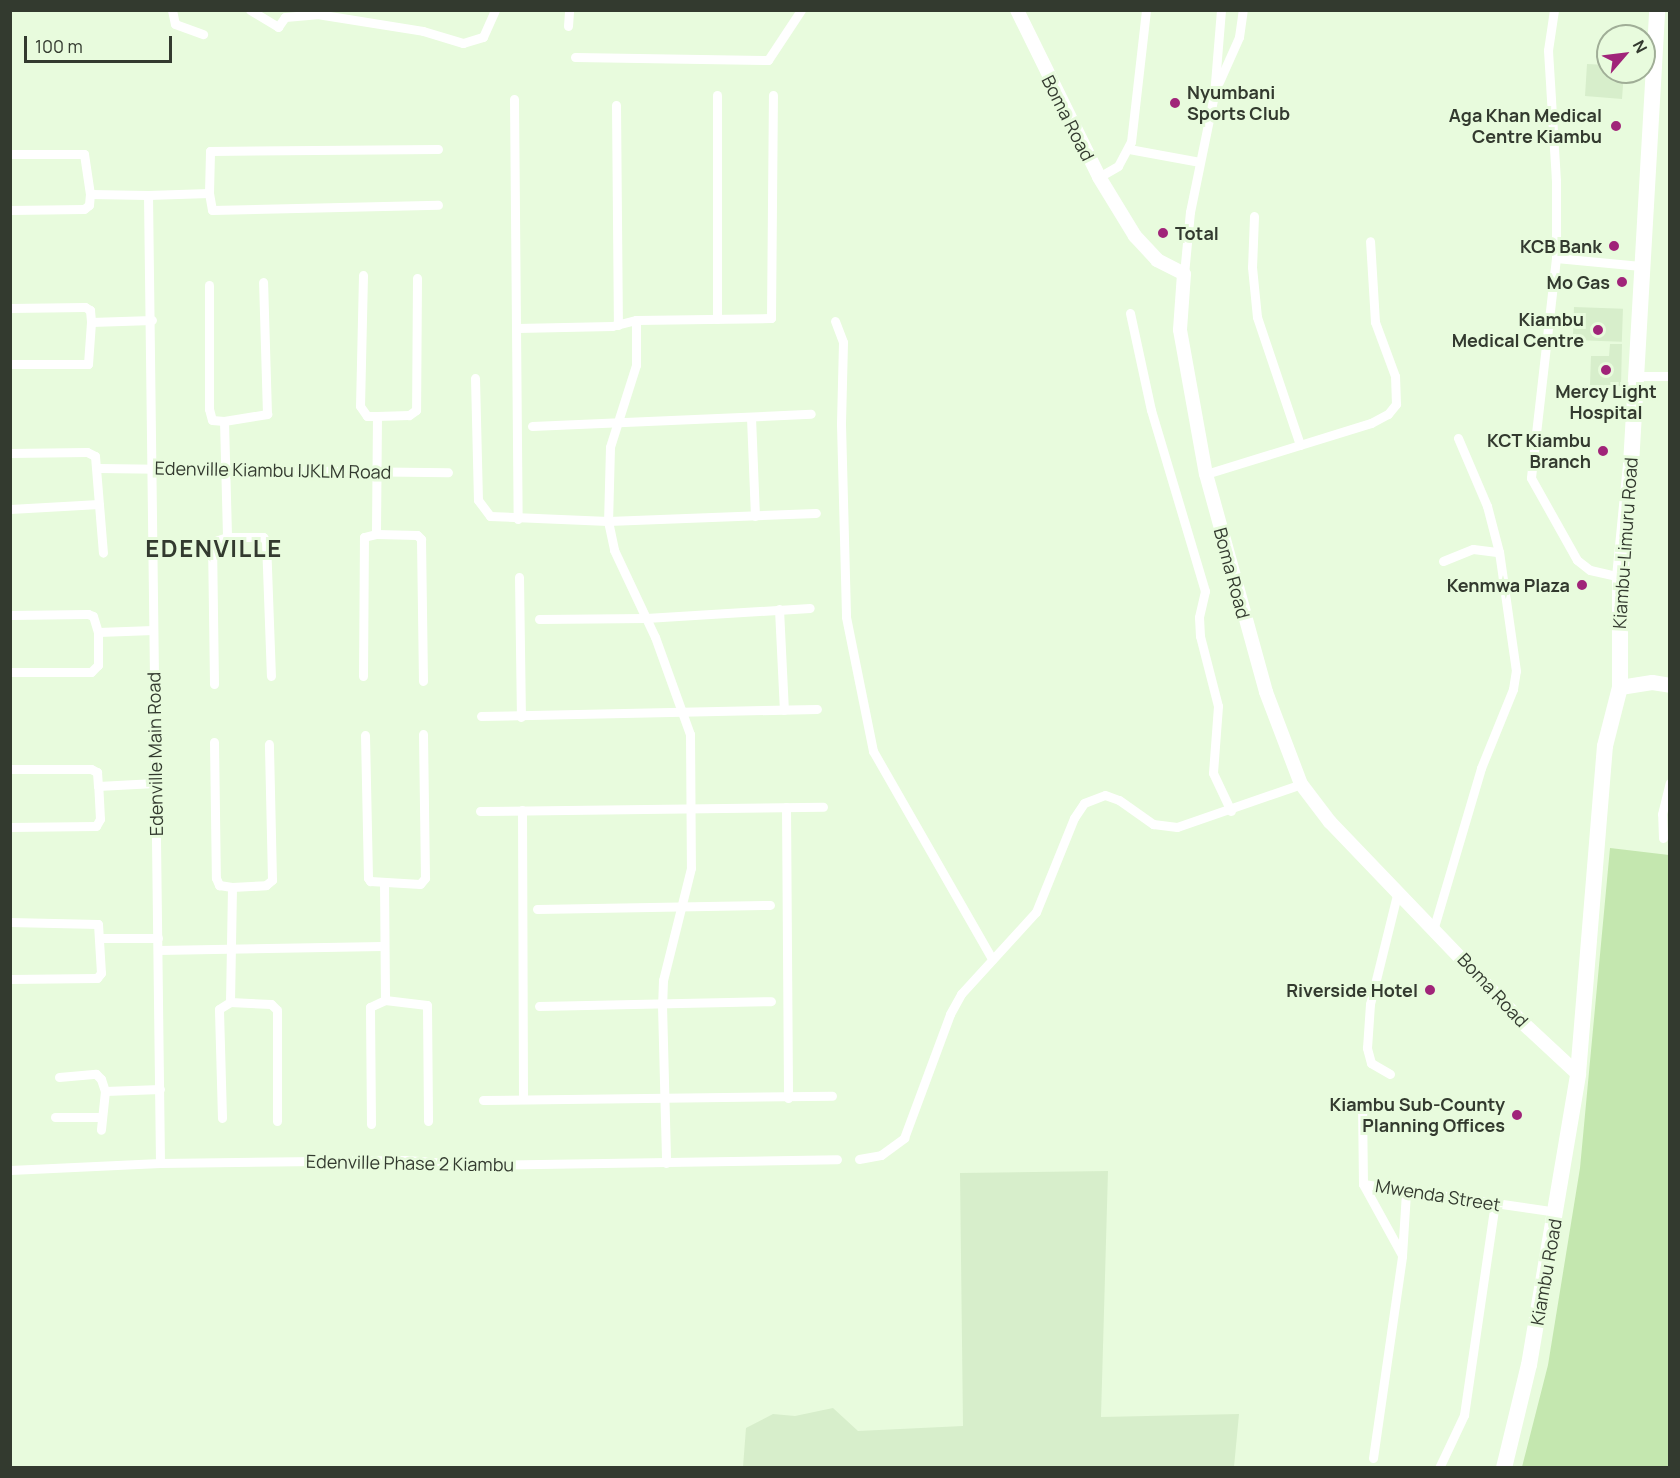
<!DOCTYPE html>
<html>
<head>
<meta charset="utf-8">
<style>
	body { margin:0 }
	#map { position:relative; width:1680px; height:1478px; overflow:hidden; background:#e8fbdd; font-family:Manrope,sans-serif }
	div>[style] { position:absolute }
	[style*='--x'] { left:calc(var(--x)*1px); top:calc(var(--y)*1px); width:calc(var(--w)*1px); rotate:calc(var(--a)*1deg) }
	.built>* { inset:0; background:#d7eecb; transform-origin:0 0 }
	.green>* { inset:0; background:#c4e7af }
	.minor>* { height:9px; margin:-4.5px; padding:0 4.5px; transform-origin:4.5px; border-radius:4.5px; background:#fff }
	.secondary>* { height:14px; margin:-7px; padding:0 7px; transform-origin:7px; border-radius:7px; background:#fff }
	.primary>* { height:15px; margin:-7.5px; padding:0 7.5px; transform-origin:7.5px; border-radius:7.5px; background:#fff }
	.trunk>* { height:16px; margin:-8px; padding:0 8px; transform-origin:8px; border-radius:8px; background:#fff }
	.dots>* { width:16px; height:16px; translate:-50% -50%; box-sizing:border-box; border:3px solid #e8fbdd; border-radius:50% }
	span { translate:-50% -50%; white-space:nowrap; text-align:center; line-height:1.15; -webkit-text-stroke:6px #e8fbdd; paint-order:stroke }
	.poi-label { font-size:18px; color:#333a2f; font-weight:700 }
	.left { translate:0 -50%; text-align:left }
	.right { translate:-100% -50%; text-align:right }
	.street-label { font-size:18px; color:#333a2f }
	.district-label { font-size:24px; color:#333a2f; font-weight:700; letter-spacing:1.5px }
	.frame { position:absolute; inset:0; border:12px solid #333a2f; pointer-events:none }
	.north { position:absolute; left:1596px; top:24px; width:60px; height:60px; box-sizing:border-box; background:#e8fbdd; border:2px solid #a0ae97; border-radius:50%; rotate:62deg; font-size:16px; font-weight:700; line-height:24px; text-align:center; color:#333a2f }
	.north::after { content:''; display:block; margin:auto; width:21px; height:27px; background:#a02479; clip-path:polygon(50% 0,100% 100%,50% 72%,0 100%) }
	.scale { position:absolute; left:24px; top:36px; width:148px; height:27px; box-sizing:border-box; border:3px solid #333a2f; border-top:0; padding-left:8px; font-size:18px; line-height:21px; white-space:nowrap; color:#333a2f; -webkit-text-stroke:4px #e8fbdd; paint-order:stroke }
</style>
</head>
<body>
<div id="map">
	<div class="built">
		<div style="clip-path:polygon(1587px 64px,1608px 65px,1608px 72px,1624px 72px,1622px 99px,1585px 96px)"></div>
		<div style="left:1574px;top:307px;width:49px;height:33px;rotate:2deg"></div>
		<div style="clip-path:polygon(1610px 344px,1622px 344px,1621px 386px,1590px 385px,1591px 356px,1609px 356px)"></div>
		<div style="clip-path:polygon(1108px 1171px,1101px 1417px,1239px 1414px,1234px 1467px,743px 1467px,746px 1428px,773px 1414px,795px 1416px,833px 1408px,858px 1431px,963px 1426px,960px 1173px)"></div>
	</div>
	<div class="green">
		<div style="clip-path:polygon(1610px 848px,1669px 855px,1669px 1467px,1522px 1467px,1548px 1365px,1580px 1168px)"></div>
	</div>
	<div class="minor">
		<div style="--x:172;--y:10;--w:14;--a:78"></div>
		<div style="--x:175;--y:24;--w:30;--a:20"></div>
		<div style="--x:250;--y:10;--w:33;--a:31"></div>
		<div style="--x:278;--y:27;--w:12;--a:-55"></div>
		<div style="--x:285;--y:17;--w:32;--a:-5"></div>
		<div style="--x:317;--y:14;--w:107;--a:9.1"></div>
		<div style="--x:423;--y:31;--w:42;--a:16.7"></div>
		<div style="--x:463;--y:43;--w:21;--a:-17"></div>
		<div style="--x:483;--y:37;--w:30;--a:-66"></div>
		<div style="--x:1554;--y:10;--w:40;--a:98.5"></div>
		<div style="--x:1548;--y:50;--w:131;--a:86.5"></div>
		<div style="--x:1556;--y:181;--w:77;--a:90"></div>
		<div style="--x:1556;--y:258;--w:221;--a:96.5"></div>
		<div style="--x:1531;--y:478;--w:94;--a:60.7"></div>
		<div style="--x:1577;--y:560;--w:16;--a:38"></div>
		<div style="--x:1590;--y:570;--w:31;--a:13"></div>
		<div style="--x:568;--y:26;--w:16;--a:-86"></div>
		<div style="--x:575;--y:57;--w:193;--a:0.9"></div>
		<div style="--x:768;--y:60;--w:60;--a:-56.6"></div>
		<div style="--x:1219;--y:82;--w:49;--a:-66"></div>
		<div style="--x:1239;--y:37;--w:27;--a:-82"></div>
		<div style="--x:514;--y:99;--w:420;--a:89.5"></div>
		<div style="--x:616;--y:105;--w:220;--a:89.5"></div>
		<div style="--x:1129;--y:149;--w:72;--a:10.4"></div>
		<div style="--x:10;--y:154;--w:74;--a:0"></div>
		<div style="--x:84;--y:154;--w:40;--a:81.5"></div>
		<div style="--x:90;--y:194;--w:58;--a:1"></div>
		<div style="--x:148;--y:195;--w:61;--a:-1.9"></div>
		<div style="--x:209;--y:193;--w:42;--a:-88.6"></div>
		<div style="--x:210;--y:151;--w:228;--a:-0.5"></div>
		<div style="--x:1099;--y:177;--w:22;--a:-30"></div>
		<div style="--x:1118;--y:166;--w:27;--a:-62"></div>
		<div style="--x:1131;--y:142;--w:133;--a:-83.5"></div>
		<div style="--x:209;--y:193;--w:17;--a:80"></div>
		<div style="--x:212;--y:210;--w:226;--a:-1.3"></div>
		<div style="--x:10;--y:210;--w:74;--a:-0.8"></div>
		<div style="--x:84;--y:209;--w:6;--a:-39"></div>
		<div style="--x:89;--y:205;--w:11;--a:-85"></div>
		<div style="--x:1254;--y:216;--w:51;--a:92.2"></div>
		<div style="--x:1252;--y:267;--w:50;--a:84.3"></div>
		<div style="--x:1257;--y:317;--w:135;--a:71.4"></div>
		<div style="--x:1556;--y:258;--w:85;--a:5.4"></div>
		<div style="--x:1184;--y:274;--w:62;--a:-84.5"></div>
		<div style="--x:1190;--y:212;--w:119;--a:-78.4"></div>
		<div style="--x:1214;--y:95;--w:85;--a:-85.3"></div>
		<div style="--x:363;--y:275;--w:131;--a:91.3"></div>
		<div style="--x:360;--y:406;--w:12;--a:55"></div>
		<div style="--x:367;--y:416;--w:10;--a:0"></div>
		<div style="--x:417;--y:278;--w:132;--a:90.4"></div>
		<div style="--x:416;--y:410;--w:9;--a:144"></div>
		<div style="--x:409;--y:415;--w:32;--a:178"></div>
		<div style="--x:377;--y:416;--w:118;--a:90.5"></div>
		<div style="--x:376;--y:534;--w:41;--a:1.4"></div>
		<div style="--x:417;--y:535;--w:6;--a:45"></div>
		<div style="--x:421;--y:539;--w:142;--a:89.2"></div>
		<div style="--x:209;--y:285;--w:124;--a:90"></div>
		<div style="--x:209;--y:409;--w:11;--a:75"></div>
		<div style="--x:212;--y:420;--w:12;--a:5"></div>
		<div style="--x:224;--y:421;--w:116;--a:88.5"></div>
		<div style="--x:227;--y:537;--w:36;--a:0"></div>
		<div style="--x:263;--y:537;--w:5;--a:53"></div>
		<div style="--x:266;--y:541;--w:135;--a:87.9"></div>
		<div style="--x:10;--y:308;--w:75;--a:-0.8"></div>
		<div style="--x:85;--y:307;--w:6;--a:31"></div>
		<div style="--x:90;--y:310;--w:12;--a:85"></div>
		<div style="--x:1130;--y:313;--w:99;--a:77.8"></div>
		<div style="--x:1151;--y:410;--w:189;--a:73.4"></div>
		<div style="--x:1205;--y:591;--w:27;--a:103"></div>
		<div style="--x:1199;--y:617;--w:19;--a:87"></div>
		<div style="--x:1200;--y:636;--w:72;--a:75.6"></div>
		<div style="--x:1218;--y:706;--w:67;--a:94.3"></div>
		<div style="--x:1213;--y:773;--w:42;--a:64.7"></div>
		<div style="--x:717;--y:319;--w:224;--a:-90"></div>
		<div style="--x:636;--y:320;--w:45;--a:90"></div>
		<div style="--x:636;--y:365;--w:86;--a:107.6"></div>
		<div style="--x:610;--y:447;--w:74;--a:91.5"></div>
		<div style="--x:608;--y:521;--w:30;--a:78"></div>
		<div style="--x:614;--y:550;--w:96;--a:64.8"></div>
		<div style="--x:655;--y:637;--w:103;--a:70.2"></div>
		<div style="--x:690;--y:734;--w:134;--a:89.6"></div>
		<div style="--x:691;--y:868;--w:115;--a:104"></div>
		<div style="--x:663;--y:980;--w:25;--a:92"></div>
		<div style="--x:662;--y:1005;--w:158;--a:88.5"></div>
		<div style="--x:835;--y:321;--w:22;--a:69"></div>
		<div style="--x:843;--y:342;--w:82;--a:91.4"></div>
		<div style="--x:841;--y:424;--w:193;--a:88.5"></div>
		<div style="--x:846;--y:617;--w:137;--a:78.6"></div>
		<div style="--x:873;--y:751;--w:240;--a:60.2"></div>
		<div style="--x:517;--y:328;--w:95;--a:-1.2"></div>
		<div style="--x:612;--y:326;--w:25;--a:-14"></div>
		<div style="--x:636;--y:320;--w:135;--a:-0.8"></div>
		<div style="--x:771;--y:318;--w:223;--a:-89.5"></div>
		<div style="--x:10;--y:364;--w:78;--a:0"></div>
		<div style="--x:88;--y:364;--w:42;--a:-85.9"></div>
		<div style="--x:91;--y:322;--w:61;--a:-1.9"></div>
		<div style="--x:1634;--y:376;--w:36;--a:0"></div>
		<div style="--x:475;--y:378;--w:122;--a:88.6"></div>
		<div style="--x:478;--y:500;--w:20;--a:53"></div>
		<div style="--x:490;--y:516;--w:118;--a:2.4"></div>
		<div style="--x:608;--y:521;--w:208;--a:-2.2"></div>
		<div style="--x:751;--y:417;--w:99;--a:87.7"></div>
		<div style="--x:224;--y:421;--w:44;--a:-9.2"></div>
		<div style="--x:267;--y:414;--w:132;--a:-91.7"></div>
		<div style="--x:532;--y:426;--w:279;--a:-2.5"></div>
		<div style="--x:10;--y:453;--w:77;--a:-0.7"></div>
		<div style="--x:87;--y:452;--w:9;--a:27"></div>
		<div style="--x:95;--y:456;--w:97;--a:85.3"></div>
		<div style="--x:98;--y:468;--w:350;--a:0.7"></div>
		<div style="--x:1206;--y:474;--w:173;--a:-17.2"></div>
		<div style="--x:1371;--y:423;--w:19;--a:-28"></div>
		<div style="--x:1388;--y:414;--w:13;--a:-51"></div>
		<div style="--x:1396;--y:404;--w:28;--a:-92"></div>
		<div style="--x:1395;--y:376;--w:58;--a:-110.3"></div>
		<div style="--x:1375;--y:322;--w:81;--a:-93.5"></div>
		<div style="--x:10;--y:509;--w:89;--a:-3.2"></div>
		<div style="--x:1443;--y:561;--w:32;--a:-22"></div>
		<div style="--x:1473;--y:549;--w:26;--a:7"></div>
		<div style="--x:519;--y:577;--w:140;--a:89.2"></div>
		<div style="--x:779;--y:609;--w:101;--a:87.2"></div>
		<div style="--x:10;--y:615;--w:78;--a:-0.7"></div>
		<div style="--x:88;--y:614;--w:5;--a:22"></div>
		<div style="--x:93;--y:616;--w:17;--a:73"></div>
		<div style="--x:539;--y:619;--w:107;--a:-0.5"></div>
		<div style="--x:646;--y:618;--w:164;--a:-3.5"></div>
		<div style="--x:10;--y:672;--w:81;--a:0"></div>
		<div style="--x:91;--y:672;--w:10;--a:-45"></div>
		<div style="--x:98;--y:665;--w:33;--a:-90"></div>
		<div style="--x:98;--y:632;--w:55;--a:-2.1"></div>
		<div style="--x:363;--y:676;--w:139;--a:-89.6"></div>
		<div style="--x:364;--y:537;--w:12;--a:-14"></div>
		<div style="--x:214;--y:684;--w:142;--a:-90.8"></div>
		<div style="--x:212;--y:542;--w:16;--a:-18"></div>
		<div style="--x:481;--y:716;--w:336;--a:-1.2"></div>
		<div style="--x:365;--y:735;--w:143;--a:88.8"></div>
		<div style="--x:368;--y:878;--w:4;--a:56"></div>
		<div style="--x:370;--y:881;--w:50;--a:3.4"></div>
		<div style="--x:420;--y:884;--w:8;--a:-50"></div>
		<div style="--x:425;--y:878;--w:144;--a:-90.8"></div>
		<div style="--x:214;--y:742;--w:136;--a:89.2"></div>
		<div style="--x:216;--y:878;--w:8;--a:67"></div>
		<div style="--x:219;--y:885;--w:13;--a:9"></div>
		<div style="--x:10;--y:769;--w:81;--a:0"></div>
		<div style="--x:91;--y:769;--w:7;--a:27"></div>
		<div style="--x:97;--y:772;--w:14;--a:86"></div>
		<div style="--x:786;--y:807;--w:291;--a:89.6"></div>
		<div style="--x:522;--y:810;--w:289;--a:89.8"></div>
		<div style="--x:480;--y:811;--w:343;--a:-0.7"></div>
		<div style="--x:10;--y:827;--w:86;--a:-0.7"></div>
		<div style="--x:96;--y:826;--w:8;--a:-60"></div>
		<div style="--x:100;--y:819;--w:33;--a:-93"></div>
		<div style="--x:98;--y:786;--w:57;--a:-3"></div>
		<div style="--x:1663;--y:838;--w:24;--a:-92"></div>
		<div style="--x:1662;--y:814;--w:32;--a:-76"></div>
		<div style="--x:384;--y:882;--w:118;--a:89.5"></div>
		<div style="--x:537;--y:909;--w:233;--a:-1"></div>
		<div style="--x:10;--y:922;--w:88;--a:1.3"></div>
		<div style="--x:98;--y:924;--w:49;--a:86.5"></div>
		<div style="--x:101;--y:973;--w:6;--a:129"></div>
		<div style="--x:97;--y:978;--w:87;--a:179.3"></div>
		<div style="--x:1434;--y:927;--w:166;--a:-73.5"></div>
		<div style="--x:1481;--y:768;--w:85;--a:-67.9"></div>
		<div style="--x:1513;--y:689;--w:18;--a:-81"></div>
		<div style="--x:1516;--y:671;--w:120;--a:-98.1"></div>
		<div style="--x:1499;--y:552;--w:48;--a:-104.6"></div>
		<div style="--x:1487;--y:506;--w:74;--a:-113.1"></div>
		<div style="--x:101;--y:938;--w:57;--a:0"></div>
		<div style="--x:158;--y:950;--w:224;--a:-1"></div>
		<div style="--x:230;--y:1002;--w:115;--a:-89"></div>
		<div style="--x:232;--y:887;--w:34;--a:-3"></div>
		<div style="--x:266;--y:885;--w:8;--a:-40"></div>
		<div style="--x:272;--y:880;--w:136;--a:-91.3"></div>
		<div style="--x:539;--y:1006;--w:232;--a:-1.2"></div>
		<div style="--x:1390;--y:1074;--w:22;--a:-150"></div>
		<div style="--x:1371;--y:1063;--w:16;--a:-105"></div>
		<div style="--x:1367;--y:1048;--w:44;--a:-86.1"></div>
		<div style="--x:1370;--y:1004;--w:116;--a:-76.1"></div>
		<div style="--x:59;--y:1077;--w:37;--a:-5"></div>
		<div style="--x:96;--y:1074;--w:7;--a:45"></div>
		<div style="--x:101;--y:1079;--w:13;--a:72"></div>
		<div style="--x:105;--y:1091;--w:39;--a:96"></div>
		<div style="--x:105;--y:1091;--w:55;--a:-2.1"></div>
		<div style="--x:483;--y:1100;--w:349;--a:-0.7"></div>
		<div style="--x:1362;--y:1103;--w:81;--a:89.3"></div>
		<div style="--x:1363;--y:1184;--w:196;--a:8.2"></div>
		<div style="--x:55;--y:1117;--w:46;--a:0"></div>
		<div style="--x:222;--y:1118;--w:109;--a:-91.6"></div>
		<div style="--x:219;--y:1009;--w:13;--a:-32"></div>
		<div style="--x:230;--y:1002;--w:41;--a:2.8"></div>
		<div style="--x:271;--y:1004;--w:8;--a:45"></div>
		<div style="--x:277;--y:1010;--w:111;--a:90"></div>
		<div style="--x:371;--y:1124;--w:117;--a:-90.5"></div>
		<div style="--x:370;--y:1007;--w:17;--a:-25"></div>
		<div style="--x:385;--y:1000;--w:42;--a:6.8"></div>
		<div style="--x:427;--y:1005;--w:116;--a:89.5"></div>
		<div style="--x:859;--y:1159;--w:22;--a:-10"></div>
		<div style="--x:881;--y:1155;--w:29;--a:-36"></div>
		<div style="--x:904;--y:1138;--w:132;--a:-69.6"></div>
		<div style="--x:950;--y:1014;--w:23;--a:-61"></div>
		<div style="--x:961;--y:994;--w:111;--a:-47.6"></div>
		<div style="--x:1036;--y:912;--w:101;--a:-68"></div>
		<div style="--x:1074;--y:818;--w:18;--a:-56"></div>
		<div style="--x:1084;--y:803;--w:22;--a:-21"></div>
		<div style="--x:1105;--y:795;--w:15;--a:20"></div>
		<div style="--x:1119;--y:800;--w:42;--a:35.2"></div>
		<div style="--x:1153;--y:824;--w:24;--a:7"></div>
		<div style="--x:1177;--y:827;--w:131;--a:-19.1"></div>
		<div style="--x:160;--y:1163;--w:246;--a:-0.7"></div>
		<div style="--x:406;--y:1160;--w:68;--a:4.2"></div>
		<div style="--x:474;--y:1165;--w:363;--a:-0.9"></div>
		<div style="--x:10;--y:1170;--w:150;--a:-2.7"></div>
		<div style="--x:160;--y:1163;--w:968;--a:-90.71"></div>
		<div style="--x:1363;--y:1184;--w:81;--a:61.2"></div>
		<div style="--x:1373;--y:1458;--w:204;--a:-81.8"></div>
		<div style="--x:1402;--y:1256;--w:64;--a:-86.4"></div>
		<div style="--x:1439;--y:1468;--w:59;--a:-64.7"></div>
		<div style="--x:1464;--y:1415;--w:214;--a:-81.7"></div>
	</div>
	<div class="secondary">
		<div style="--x:1017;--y:10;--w:186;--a:63.8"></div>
		<div style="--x:1099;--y:177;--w:69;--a:58.6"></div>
		<div style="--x:1135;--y:236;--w:33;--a:47"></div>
		<div style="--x:1157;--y:260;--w:30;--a:27"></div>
		<div style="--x:1184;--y:274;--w:56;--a:94.1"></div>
		<div style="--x:1180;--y:330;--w:146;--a:79.8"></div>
		<div style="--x:1206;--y:474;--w:226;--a:74.6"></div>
		<div style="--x:1266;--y:692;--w:98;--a:69.2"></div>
		<div style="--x:1301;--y:784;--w:48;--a:52.7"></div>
		<div style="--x:1330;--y:822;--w:280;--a:46.2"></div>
		<div style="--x:1524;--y:1024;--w:74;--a:42.8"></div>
	</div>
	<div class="primary">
		<div style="--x:1620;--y:687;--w:32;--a:-9"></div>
		<div style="--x:1652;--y:682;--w:18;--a:9"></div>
	</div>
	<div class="trunk">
		<div style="--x:1504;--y:1468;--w:106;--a:-76.4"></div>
		<div style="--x:1529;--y:1365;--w:295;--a:-80.4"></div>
		<div style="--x:1578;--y:1074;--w:329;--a:-85.3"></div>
		<div style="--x:1605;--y:746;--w:61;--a:-75.7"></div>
		<div style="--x:1620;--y:687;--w:110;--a:-90"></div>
		<div style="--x:1620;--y:577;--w:113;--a:-84.4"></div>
		<div style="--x:1631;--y:465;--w:456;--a:-86.7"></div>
	</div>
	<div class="dots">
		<div style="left:1175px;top:103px;background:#a02479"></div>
		<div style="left:1616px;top:126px;background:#a02479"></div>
		<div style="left:1163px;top:233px;background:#a02479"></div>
		<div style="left:1614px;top:246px;background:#a02479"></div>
		<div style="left:1622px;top:282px;background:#a02479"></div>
		<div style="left:1598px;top:330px;background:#a02479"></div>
		<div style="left:1606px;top:370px;background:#a02479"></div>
		<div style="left:1603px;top:451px;background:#a02479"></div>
		<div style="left:1582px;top:585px;background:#a02479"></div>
		<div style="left:1430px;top:990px;background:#a02479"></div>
		<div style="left:1517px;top:1115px;background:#a02479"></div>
	</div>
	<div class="poi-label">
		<span class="left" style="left:1187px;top:103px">Nyumbani<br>Sports Club</span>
		<span class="right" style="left:1602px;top:126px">Aga Khan Medical<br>Centre Kiambu</span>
		<span class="left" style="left:1175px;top:233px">Total</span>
		<span class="right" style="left:1602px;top:246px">KCB Bank</span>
		<span class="right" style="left:1610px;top:282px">Mo Gas</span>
		<span class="right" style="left:1584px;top:330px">Kiambu<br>Medical Centre</span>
		<span style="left:1606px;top:402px">Mercy Light<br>Hospital</span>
		<span class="right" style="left:1591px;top:451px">KCT Kiambu<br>Branch</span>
		<span class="right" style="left:1570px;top:585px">Kenmwa Plaza</span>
		<span class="right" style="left:1418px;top:990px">Riverside Hotel</span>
		<span class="right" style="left:1505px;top:1115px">Kiambu Sub-County<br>Planning Offices</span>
	</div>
	<div class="street-label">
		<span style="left:1068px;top:118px;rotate:63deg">Boma Road</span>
		<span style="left:273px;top:470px;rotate:1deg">Edenville Kiambu IJKLM Road</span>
		<span style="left:1625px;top:543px;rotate:-86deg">Kiambu-Limuru Road</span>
		<span style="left:1232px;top:573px;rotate:75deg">Boma Road</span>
		<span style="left:155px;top:754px;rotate:-91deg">Edenville Main Road</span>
		<span style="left:1493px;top:990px;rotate:47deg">Boma Road</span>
		<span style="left:410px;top:1163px;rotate:1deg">Edenville Phase 2 Kiambu</span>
		<span style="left:1438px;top:1195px;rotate:9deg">Mwenda Street</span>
		<span style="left:1546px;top:1272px;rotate:-80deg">Kiambu Road</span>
	</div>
	<div class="district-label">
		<span style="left:214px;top:548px">EDENVILLE</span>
	</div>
	<div class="frame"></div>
	<div class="north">N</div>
	<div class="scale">100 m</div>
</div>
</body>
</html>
